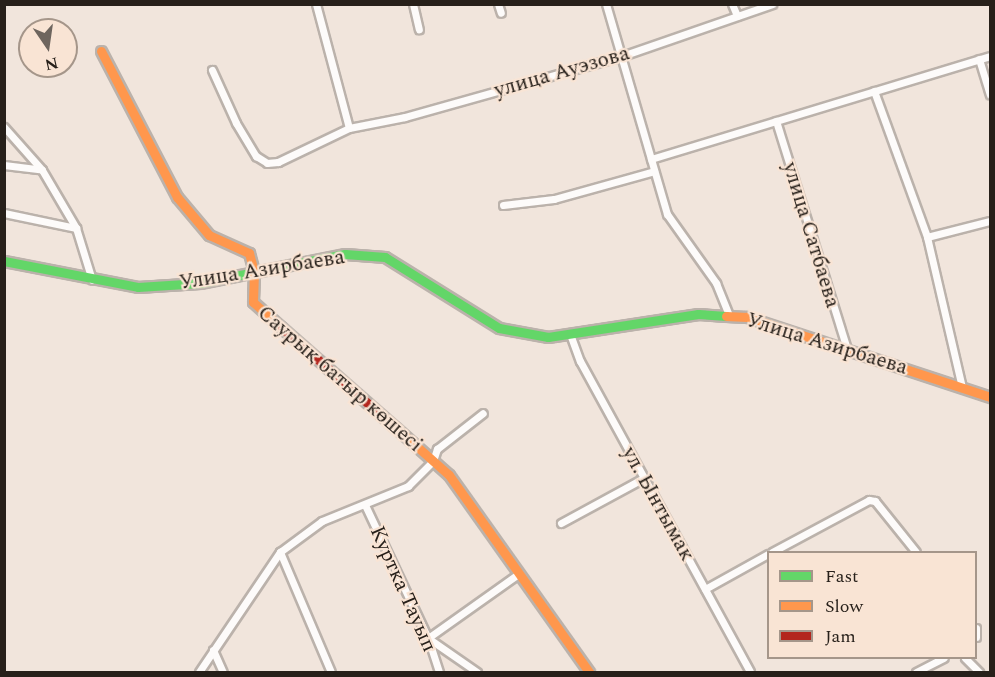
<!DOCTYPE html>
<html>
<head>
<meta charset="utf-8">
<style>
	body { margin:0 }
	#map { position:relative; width:995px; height:677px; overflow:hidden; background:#f1e5dc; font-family:Spectral,serif }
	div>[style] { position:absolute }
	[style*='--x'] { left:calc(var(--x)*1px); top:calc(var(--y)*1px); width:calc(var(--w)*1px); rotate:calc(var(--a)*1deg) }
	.roads { filter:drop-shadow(2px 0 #bbb2ab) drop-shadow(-2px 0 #bbb2ab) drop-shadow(0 2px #bbb2ab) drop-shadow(0 -2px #bbb2ab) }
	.street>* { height:7px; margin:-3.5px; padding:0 3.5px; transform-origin:3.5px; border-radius:3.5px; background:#fdfbfa }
	.fast>* { height:9px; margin:-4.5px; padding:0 4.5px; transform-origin:4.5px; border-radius:4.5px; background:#63d668 }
	.slow>* { height:9px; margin:-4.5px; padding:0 4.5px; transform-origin:4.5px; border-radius:4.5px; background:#ff974d }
	.jam>* { height:9px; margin:-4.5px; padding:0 4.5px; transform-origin:4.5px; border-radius:4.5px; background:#b3261e }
	span { translate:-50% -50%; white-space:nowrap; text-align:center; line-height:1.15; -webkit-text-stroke:4.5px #f9e4d4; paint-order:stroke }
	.street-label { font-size:21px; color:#27201a }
	.frame { position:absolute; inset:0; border:6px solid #27201a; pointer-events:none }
	.legend { position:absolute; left:767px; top:551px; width:210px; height:108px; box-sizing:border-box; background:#f9e4d4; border:2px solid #a5968a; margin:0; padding:8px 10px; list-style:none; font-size:18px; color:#27201a }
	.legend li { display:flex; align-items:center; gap:12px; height:30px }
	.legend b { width:30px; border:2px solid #a5968a }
	.north { position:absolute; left:18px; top:18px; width:60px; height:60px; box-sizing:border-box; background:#f9e4d4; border:2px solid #a5968a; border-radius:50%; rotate:167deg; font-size:16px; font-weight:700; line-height:24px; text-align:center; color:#27201a }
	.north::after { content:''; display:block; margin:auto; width:21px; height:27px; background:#6e655e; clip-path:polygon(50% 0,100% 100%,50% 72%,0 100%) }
</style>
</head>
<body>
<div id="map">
	<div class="roads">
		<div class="street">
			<div style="--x:316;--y:4;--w:128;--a:75.1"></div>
			<div style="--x:413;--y:4;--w:26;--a:77"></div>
			<div style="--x:498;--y:4;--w:9;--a:72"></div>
			<div style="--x:606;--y:4;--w:219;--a:73.8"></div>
			<div style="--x:667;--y:214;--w:85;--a:54.6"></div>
			<div style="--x:716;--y:283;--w:35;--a:68"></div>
			<div style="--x:732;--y:4;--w:13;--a:67"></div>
			<div style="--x:979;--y:59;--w:37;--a:73"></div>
			<div style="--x:212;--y:70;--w:58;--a:65.6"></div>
			<div style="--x:236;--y:123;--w:39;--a:59"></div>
			<div style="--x:256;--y:156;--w:13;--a:32"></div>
			<div style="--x:267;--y:163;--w:11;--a:-5"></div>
			<div style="--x:278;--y:162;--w:79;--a:-25.6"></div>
			<div style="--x:349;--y:128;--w:57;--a:-11.1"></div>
			<div style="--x:405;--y:117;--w:225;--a:-15.7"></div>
			<div style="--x:622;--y:56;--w:159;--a:-19.1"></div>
			<div style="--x:874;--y:91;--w:155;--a:70"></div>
			<div style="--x:927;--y:237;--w:154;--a:76.9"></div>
			<div style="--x:776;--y:121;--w:239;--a:72.7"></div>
			<div style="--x:4;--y:127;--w:57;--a:48.5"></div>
			<div style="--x:42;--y:170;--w:67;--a:59.6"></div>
			<div style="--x:651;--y:159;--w:354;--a:-16.9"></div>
			<div style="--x:4;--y:165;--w:38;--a:7"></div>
			<div style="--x:503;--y:205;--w:51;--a:-6.7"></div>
			<div style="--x:554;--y:199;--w:104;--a:-15.6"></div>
			<div style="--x:4;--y:213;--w:74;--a:11.8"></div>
			<div style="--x:76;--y:228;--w:54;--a:72.9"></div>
			<div style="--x:927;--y:237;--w:65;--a:-14.3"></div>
			<div style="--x:570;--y:334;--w:29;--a:70"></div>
			<div style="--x:580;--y:361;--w:354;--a:61.3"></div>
			<div style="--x:365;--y:505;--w:147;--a:64.7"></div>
			<div style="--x:428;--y:638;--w:36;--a:72"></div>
			<div style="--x:561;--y:523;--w:94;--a:-28.5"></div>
			<div style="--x:280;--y:552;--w:130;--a:67"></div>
			<div style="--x:772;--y:552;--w:110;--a:-28.2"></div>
			<div style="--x:869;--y:500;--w:6;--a:9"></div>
			<div style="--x:875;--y:501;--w:65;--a:51.2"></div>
			<div style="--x:705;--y:589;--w:72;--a:-29.1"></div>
			<div style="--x:976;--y:628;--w:9;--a:90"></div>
			<div style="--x:213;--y:650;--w:24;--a:66"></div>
			<div style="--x:965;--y:658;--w:20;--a:45"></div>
			<div style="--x:199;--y:672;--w:145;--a:-56"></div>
			<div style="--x:280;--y:552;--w:52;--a:-36.4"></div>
			<div style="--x:322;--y:521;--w:93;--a:-22.1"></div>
			<div style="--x:408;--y:486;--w:35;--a:-45"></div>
			<div style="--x:433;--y:461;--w:13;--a:-72"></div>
			<div style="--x:437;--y:449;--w:58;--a:-38"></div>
			<div style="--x:477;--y:672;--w:60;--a:-145.2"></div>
			<div style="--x:428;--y:638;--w:110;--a:-35.4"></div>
			<div style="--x:916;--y:672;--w:31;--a:-27"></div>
		</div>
		<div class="fast">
			<div style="--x:4;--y:261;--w:136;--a:11"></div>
			<div style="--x:138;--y:287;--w:62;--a:-3.7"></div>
			<div style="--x:200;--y:283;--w:148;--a:-11.3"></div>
			<div style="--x:345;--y:254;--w:40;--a:4.3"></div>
			<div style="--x:385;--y:257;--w:134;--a:31.9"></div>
			<div style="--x:499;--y:328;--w:50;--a:10.4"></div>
			<div style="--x:548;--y:337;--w:152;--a:-8.7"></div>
			<div style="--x:698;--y:314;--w:28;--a:4"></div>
		</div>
		<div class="slow">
			<div style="--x:101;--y:51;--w:165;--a:62.5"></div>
			<div style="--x:177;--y:197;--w:50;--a:49.9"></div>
			<div style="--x:209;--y:235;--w:44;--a:24.2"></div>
			<div style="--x:249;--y:253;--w:20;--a:75"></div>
			<div style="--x:254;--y:272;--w:30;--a:92"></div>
			<div style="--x:253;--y:302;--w:38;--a:42"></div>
			<div style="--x:726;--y:316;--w:21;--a:3"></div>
			<div style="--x:747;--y:317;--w:256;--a:18.2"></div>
			<div style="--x:395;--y:427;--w:72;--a:41.6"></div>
			<div style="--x:449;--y:475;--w:242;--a:54.6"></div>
		</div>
		<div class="jam">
			<div style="--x:281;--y:327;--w:152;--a:41.3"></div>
		</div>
	</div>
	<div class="street-label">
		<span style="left:562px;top:72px;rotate:-16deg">улица Ауэзова</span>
		<span style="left:811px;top:235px;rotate:73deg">улица Сатбаева</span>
		<span style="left:262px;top:270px;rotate:-9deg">Улица Азирбаева</span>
		<span style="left:827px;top:344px;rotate:17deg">Улица Азирбаева</span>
		<span style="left:340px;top:379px;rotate:41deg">Саурық батыр көшесі</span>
		<span style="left:658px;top:504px;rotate:61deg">ул. Ынтымак</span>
		<span style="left:403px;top:589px;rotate:66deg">Куртка Тауып</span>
	</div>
	<div class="frame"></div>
	<ul class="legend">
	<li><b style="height:8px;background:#63d668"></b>Fast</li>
	<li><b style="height:8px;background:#ff974d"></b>Slow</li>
	<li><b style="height:8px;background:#b3261e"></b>Jam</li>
	</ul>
	<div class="north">N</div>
</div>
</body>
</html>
